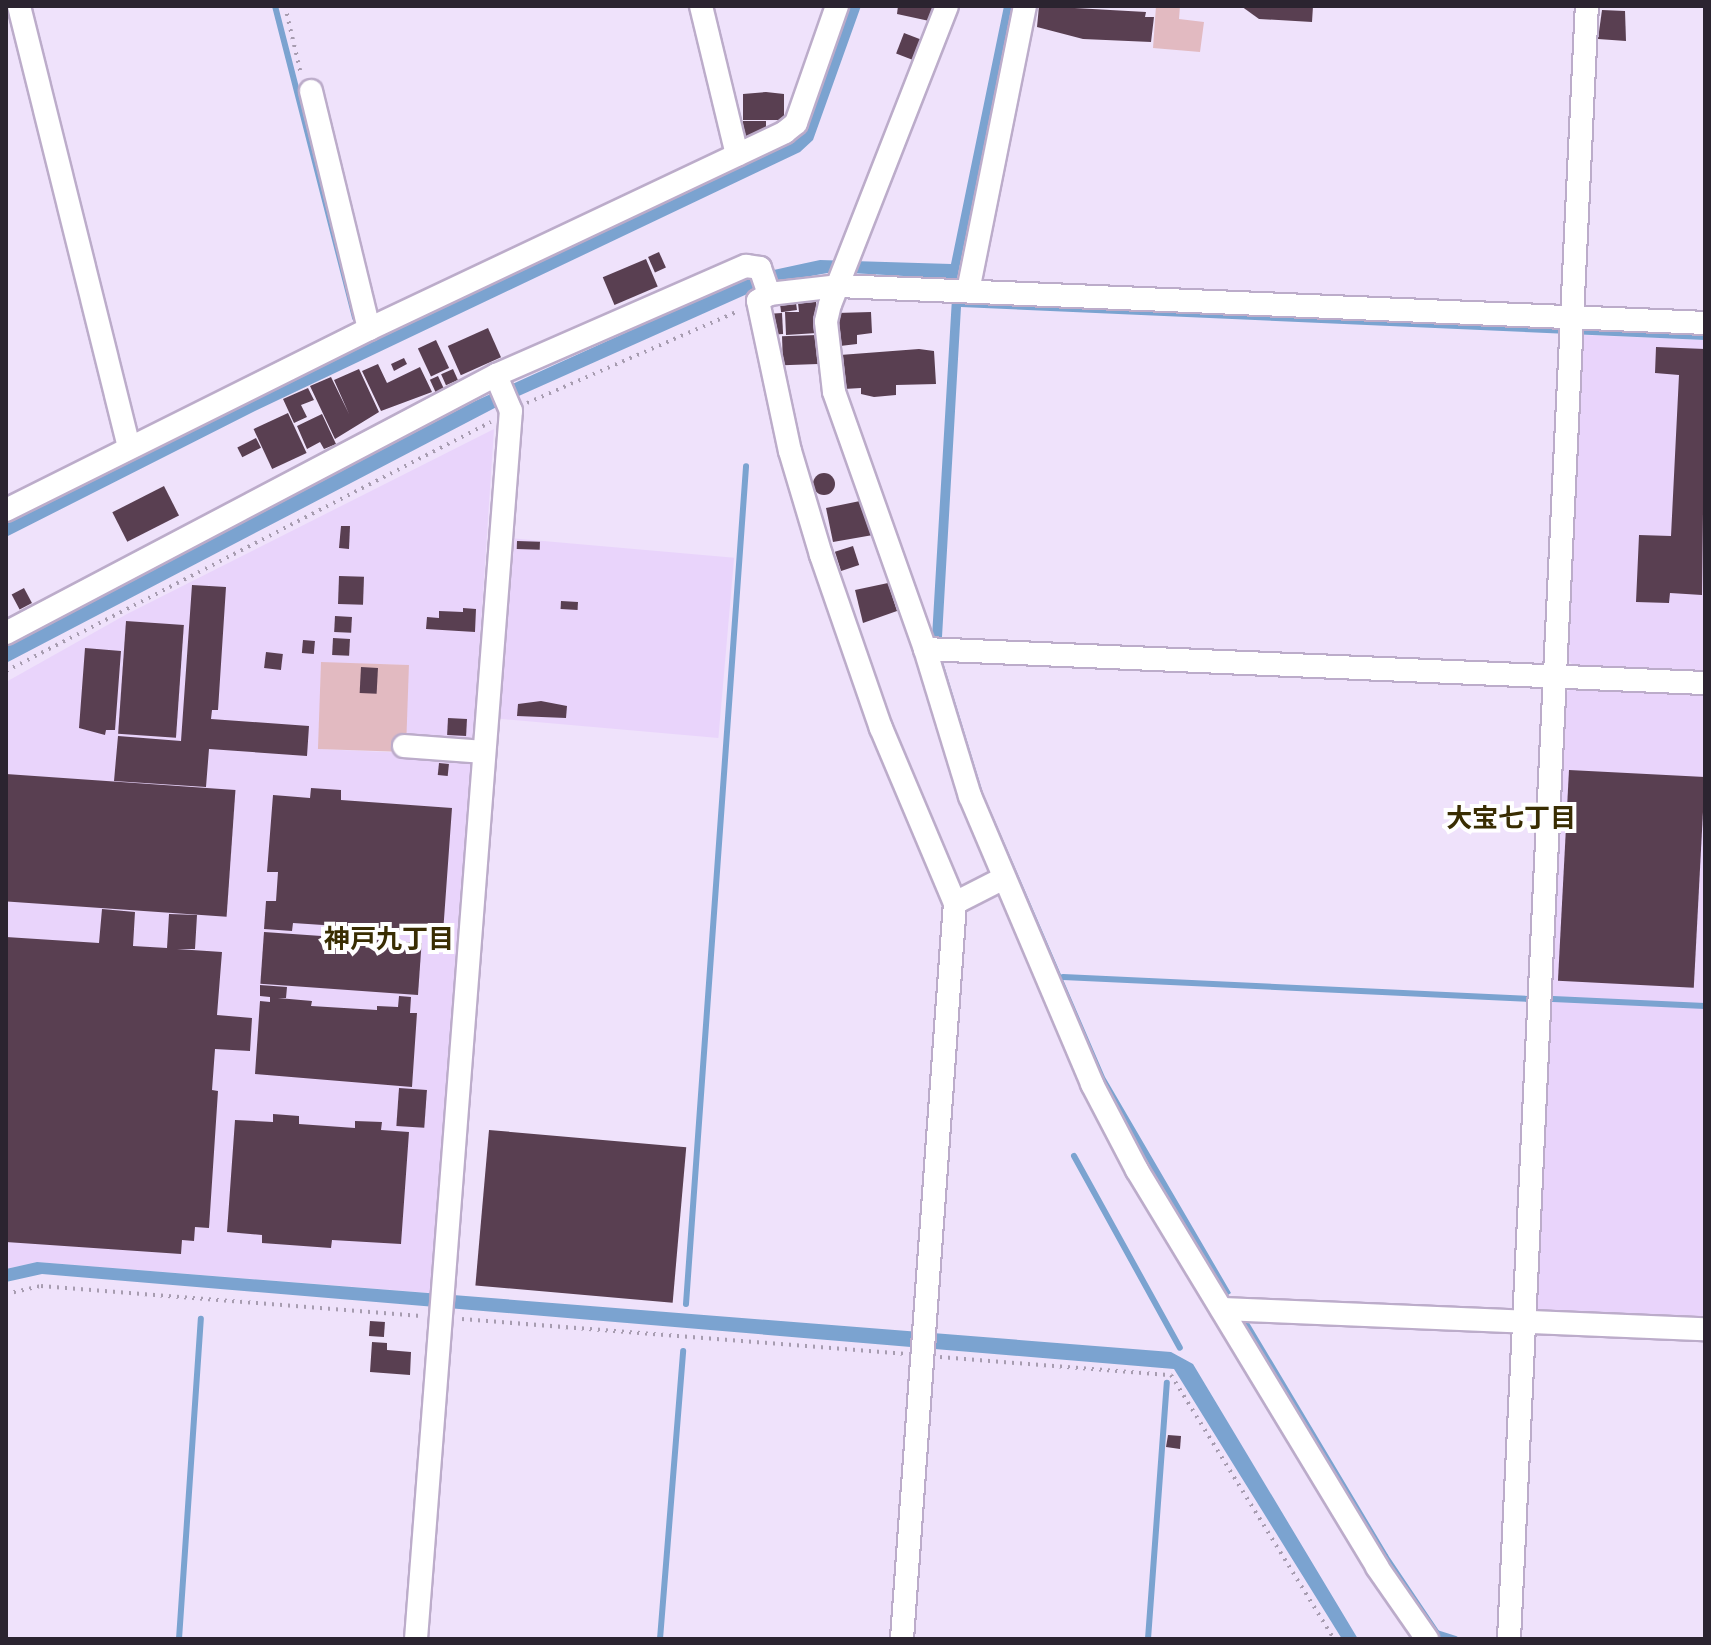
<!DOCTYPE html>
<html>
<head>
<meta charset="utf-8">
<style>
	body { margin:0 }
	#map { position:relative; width:1711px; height:1645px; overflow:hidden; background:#efe2fb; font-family:"Exo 2","Noto Sans JP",sans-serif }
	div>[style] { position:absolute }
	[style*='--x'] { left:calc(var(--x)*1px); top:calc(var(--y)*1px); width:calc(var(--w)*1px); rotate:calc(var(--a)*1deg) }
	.built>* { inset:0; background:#e9d4fb; transform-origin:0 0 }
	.green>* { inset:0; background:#e2bac1; transform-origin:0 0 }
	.water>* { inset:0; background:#7ba3d0 }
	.stream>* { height:6px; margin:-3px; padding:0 3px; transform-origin:3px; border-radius:3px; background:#7ba3d0 }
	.building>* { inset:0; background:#593f51; transform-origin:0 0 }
	.round { border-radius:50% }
	.path>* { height:4px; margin-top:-2px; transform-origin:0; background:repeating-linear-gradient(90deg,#a79cb0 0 2px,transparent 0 8px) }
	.roads { filter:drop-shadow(2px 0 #bcacca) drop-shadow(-2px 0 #bcacca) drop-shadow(0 2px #bcacca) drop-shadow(0 -2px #bcacca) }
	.minor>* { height:22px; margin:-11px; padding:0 11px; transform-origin:11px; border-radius:11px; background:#fff }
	span { translate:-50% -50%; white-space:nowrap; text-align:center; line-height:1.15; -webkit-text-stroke:8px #fff; paint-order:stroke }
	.neighbourhood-label { font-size:26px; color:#392d02; font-weight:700 }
	.frame { position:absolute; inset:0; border:8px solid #2b2430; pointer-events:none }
</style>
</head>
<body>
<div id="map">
	<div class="built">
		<div style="clip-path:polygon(1583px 335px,1705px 340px,1705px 672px,1575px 667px,1566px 658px)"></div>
		<div style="clip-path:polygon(494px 429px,473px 745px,404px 740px,408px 665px,321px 663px,319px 749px,472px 756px,431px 1293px,37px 1262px,6px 1269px,6px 682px,127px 614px)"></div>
		<div style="left:509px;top:538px;width:226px;height:181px;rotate:5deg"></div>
		<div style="clip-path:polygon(1573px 688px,1705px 694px,1705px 1319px,1542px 1314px,1534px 1304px,1564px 694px)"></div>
	</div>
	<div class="green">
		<div style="clip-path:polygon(1156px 6px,1180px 6px,1179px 19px,1204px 22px,1200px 52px,1153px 48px)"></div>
		<div style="left:321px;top:662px;width:88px;height:87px;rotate:2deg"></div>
	</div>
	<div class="water">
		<div style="clip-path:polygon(849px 6px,861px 6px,813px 140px,800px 152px,255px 411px,6px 537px,6px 524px,238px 404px,794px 139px,805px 127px)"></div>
		<div style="clip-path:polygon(1004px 6px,1014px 6px,957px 279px,833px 272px,772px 283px,512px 399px,6px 663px,6px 646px,473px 402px,755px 274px,820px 260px,951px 264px)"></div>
		<div style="clip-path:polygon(952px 298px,1705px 332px,1705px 340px,961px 307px,942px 637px,932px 637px)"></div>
		<div style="clip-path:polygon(943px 662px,983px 793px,1105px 1077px,1231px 1293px,1225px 1297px,1100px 1079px,978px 796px,937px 663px)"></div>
		<div style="clip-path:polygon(37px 1262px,1171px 1352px,1193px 1364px,1358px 1639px,1342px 1639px,1174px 1369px,42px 1274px,6px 1282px,6px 1269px)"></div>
	</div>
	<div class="stream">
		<div style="--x:275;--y:6;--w:322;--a:75.6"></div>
		<div style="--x:1063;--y:977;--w:465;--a:2.7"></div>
		<div style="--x:1553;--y:999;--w:152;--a:2.6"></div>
		<div style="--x:1074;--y:1156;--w:219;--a:61.1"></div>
		<div style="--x:686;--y:1304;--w:840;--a:-85.9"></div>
		<div style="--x:1244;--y:1320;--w:275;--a:59.1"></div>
		<div style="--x:1385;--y:1556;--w:93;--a:56"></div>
		<div style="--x:1437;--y:1633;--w:19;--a:18"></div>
		<div style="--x:179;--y:1639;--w:321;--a:-86.1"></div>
		<div style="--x:660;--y:1639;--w:289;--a:-85.4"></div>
		<div style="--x:1148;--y:1639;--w:257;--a:-85.8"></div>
	</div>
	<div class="building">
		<div style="clip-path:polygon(898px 6px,938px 6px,934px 22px,897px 14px)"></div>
		<div style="clip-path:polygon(1039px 6px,1146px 12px,1145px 17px,1154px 17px,1151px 42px,1083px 39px,1037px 27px)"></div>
		<div style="clip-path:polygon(1241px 6px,1313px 6px,1312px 22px,1259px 19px)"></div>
		<div style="clip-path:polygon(1602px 10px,1625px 11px,1626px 41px,1598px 39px)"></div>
		<div style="left:904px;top:33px;width:25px;height:22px;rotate:21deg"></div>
		<div style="clip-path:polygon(766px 92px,784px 94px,784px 120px,743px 120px,743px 94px)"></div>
		<div style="clip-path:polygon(743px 121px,766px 121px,766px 129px,743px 138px)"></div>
		<div style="left:659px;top:252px;width:17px;height:12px;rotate:66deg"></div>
		<div style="left:646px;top:259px;width:30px;height:47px;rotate:67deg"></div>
		<div style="clip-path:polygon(816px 302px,817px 333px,786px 335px,785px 312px,799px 312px,798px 303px)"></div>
		<div style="left:796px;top:303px;width:7px;height:16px;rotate:82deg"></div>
		<div style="clip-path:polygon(871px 312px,872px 333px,857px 335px,857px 344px,840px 346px,837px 313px)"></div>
		<div style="left:782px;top:313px;width:21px;height:8px;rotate:87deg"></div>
		<div style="left:488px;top:328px;width:32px;height:44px;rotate:66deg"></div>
		<div style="left:817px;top:335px;width:29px;height:35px;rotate:88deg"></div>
		<div style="left:436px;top:340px;width:31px;height:20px;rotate:65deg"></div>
		<div style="clip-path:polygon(1656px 347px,1705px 349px,1702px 595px,1670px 593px,1669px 603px,1636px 602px,1639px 535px,1671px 536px,1679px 375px,1655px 373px)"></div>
		<div style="clip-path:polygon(919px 349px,934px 351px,936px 384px,896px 385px,896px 395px,874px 397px,861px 394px,861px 388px,844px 389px,840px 355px)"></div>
		<div style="clip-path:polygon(404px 358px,407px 364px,394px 371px,391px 364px)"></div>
		<div style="clip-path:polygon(378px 364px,387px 383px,420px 367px,432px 392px,381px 411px,362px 371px)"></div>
		<div style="clip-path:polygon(359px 369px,379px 412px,335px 439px,310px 386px,331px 377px,349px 414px,334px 380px)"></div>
		<div style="left:453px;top:369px;width:12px;height:13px;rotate:66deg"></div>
		<div style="left:438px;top:376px;width:14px;height:9px;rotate:65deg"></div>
		<div style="clip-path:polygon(308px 388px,314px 400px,301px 405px,307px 417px,294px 423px,283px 399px)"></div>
		<div style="left:288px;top:413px;width:44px;height:38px;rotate:65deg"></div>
		<div style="clip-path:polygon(322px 414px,336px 444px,324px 449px,320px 442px,307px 449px,297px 426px)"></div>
		<div style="left:256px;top:438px;width:11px;height:21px;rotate:63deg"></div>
		<div class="round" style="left:813px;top:473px;width:22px;height:22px"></div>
		<div style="left:164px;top:486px;width:33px;height:58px;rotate:63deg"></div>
		<div style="clip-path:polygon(860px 501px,873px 535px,833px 542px,826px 508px)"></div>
		<div style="clip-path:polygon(341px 526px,350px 526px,349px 549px,339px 548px)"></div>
		<div style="left:517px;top:541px;width:23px;height:8px;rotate:2deg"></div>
		<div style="left:853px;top:546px;width:20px;height:19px;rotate:72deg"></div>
		<div style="left:339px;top:576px;width:25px;height:28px;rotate:2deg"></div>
		<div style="clip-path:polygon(888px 583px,897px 611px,863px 623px,855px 590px)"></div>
		<div style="clip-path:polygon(192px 585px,226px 587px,218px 710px,212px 710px,211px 719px,309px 726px,307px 756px,209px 749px,206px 787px,114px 781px,118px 736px,181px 741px)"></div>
		<div style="left:24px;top:588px;width:17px;height:14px;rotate:62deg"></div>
		<div style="left:561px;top:601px;width:17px;height:8px;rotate:3deg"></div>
		<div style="clip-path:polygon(463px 608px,476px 609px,475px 632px,426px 629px,427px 617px,439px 618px,439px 611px,463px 612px)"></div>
		<div style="left:335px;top:616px;width:17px;height:16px;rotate:3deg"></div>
		<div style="left:126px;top:621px;width:58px;height:113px;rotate:4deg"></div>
		<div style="left:333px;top:638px;width:17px;height:17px;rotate:3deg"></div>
		<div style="left:303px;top:640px;width:12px;height:13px;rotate:5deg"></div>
		<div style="clip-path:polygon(85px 648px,121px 651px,115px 730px,106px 730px,105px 735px,79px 728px)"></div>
		<div style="left:266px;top:652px;width:17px;height:16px;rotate:7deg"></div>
		<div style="left:361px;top:667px;width:17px;height:26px;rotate:3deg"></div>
		<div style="clip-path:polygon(541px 701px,567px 706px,566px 718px,517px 716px,518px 704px)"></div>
		<div style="left:448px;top:718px;width:19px;height:17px;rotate:3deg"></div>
		<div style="left:439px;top:763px;width:10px;height:12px;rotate:6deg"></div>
		<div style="left:1569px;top:770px;width:136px;height:211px;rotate:3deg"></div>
		<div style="left:6px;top:774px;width:230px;height:127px;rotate:4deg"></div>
		<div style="clip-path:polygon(311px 788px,341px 790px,341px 800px,452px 808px,443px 933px,293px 923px,292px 931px,264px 929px,266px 901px,276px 901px,278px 872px,267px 872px,273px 795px,310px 798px)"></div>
		<div style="clip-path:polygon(102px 909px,135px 912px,133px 946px,167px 948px,169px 914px,197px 915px,195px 949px,177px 949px,222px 952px,217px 1015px,252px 1018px,250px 1051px,215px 1049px,212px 1090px,218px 1091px,209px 1228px,195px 1227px,194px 1241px,182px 1240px,181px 1254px,6px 1242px,6px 937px,99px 943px)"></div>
		<div style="left:264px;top:932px;width:158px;height:52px;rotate:4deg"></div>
		<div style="clip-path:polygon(260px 985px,287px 987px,286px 998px,278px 998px,312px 1001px,311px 1006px,377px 1010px,377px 1006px,398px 1007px,399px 996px,411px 997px,410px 1013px,417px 1013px,412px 1087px,255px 1074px,260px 1001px,270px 1002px,270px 997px,260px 996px)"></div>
		<div style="left:399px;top:1088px;width:28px;height:38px;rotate:4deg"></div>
		<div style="clip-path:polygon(273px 1114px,299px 1116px,299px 1124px,355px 1128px,355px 1121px,382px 1122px,381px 1130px,409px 1132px,401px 1244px,332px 1240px,331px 1248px,262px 1243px,262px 1235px,227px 1232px,235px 1120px,273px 1122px)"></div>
		<div style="left:489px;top:1130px;width:198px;height:156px;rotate:5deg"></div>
		<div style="left:370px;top:1321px;width:15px;height:15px;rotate:4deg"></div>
		<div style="clip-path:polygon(372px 1342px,387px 1343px,387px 1350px,411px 1352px,410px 1375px,370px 1372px)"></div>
		<div style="clip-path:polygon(1168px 1435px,1181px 1436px,1180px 1449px,1166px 1447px)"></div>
	</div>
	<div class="path">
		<div style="--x:285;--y:6;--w:70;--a:76.8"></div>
		<div style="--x:527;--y:403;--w:231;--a:-23.5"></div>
		<div style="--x:6;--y:671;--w:545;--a:-27.18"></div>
		<div style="--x:6;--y:1294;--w:36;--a:-13"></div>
		<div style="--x:41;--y:1286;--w:381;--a:4.5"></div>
		<div style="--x:462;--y:1319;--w:443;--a:4.5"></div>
		<div style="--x:940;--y:1357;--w:232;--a:4.5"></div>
		<div style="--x:1171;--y:1375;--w:310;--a:58.3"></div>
	</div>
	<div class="roads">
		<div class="minor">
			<div style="--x:19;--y:6;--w:454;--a:76"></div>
			<div style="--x:701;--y:6;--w:153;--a:76.4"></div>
			<div style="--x:947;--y:6;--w:320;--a:111.4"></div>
			<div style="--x:830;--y:304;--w:18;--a:103"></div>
			<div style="--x:826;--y:322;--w:70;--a:83.5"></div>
			<div style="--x:834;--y:392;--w:273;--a:70.5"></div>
			<div style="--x:925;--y:649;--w:154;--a:73"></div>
			<div style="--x:970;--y:796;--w:313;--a:67"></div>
			<div style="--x:1092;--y:1084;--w:97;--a:62.4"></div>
			<div style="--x:1137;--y:1170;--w:464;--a:58.8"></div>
			<div style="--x:1377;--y:1567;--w:88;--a:55.2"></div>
			<div style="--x:311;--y:91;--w:245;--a:76.3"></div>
			<div style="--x:968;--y:291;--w:291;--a:-78.7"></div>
			<div style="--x:769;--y:294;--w:13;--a:148"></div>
			<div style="--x:758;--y:301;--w:153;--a:78"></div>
			<div style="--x:790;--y:451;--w:109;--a:73.4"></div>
			<div style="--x:821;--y:555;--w:183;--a:70.9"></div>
			<div style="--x:881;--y:728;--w:190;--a:67.1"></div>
			<div style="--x:955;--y:903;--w:738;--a:94.12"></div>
			<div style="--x:6;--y:510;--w:406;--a:-26.5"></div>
			<div style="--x:369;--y:329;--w:460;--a:-25.3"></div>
			<div style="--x:785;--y:132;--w:14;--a:-39"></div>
			<div style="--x:796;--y:123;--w:124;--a:-70.7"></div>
			<div style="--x:6;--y:633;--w:554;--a:-27.77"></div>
			<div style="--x:496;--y:375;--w:273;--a:-23.6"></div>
			<div style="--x:746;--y:266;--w:14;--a:8"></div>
			<div style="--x:760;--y:268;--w:28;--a:71"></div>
			<div style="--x:769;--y:294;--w:69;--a:-6.6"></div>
			<div style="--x:838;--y:286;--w:868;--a:2.44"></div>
			<div style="--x:925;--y:649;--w:781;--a:2.5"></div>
			<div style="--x:404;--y:746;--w:80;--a:4.3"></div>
			<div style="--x:955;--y:903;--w:55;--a:-27"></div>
			<div style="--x:1222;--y:1309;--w:483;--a:2.4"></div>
			<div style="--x:416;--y:1639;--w:1232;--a:-85.58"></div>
			<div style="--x:511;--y:411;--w:39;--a:-113"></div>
			<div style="--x:1509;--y:1639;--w:1635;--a:-87.27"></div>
		</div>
	</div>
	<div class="neighbourhood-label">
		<span style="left:1511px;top:817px">大宝七丁目</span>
		<span style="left:389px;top:938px">神戸九丁目</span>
	</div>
	<div class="frame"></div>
</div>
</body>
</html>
